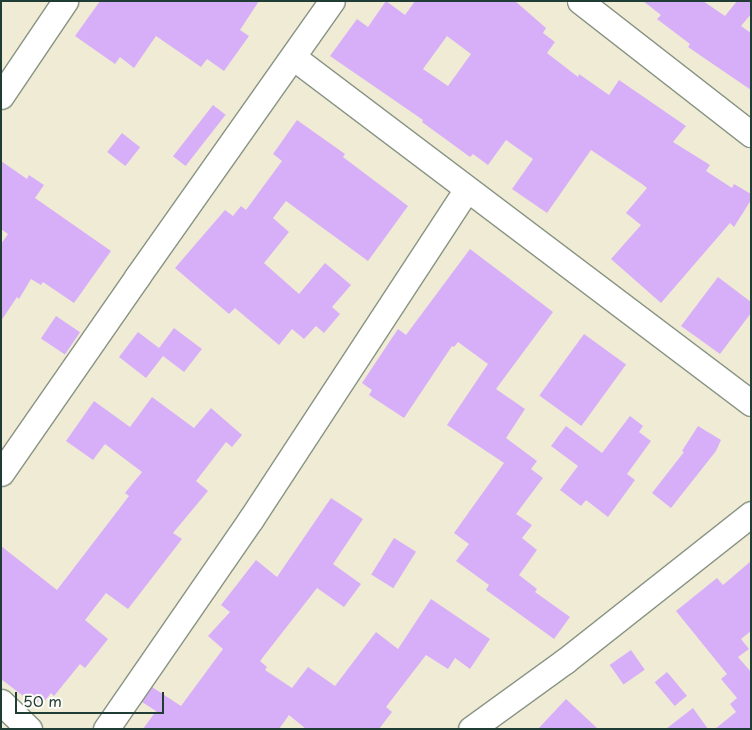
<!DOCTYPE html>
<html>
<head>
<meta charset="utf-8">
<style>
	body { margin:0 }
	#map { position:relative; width:752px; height:730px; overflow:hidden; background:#f0ebd4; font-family:"Playpen Sans",sans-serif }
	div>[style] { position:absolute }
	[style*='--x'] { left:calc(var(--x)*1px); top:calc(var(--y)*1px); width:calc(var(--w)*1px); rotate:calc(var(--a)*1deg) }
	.building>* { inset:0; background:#d7aff9; transform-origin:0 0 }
	.roads { filter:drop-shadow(1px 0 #889484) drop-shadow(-1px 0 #889484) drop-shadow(0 1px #889484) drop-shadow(0 -1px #889484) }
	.minor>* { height:25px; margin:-12.5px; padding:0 12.5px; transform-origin:12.5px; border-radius:12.5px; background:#fff }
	span { translate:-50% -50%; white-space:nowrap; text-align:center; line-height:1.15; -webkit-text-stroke:4px #fdfcf7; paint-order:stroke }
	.frame { position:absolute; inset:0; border:2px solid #1f3d34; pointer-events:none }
	.scale { position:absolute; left:15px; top:692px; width:149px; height:22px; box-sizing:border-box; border:2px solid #1f3d34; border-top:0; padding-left:6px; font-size:15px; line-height:18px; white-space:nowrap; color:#1f3d34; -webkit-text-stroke:4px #fdfcf7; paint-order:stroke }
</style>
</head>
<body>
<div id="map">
	<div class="building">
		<div style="clip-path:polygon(100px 1px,259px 1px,240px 30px,249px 36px,224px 71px,207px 59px,201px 67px,156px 36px,134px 68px,120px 57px,115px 64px,75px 36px)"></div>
		<div style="clip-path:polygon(evenodd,386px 1px,405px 15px,415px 1px,515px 1px,546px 28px,543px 33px,555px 42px,547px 53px,578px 77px,579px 74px,609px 95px,619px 80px,686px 126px,673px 142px,710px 165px,706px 171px,732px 188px,734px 184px,751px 194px,751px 200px,734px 227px,730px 223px,661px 303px,611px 259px,641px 225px,626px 213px,647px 188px,642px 184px,591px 150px,547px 213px,512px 189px,533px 159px,506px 140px,488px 165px,473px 154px,470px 157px,422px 122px,423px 120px,330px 56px,357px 19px,368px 27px,386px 1px,447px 36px,471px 54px,448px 86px,423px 69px,447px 36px)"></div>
		<div style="clip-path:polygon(643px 1px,703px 1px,725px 16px,737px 1px,751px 1px,751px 14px,741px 26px,751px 33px,751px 90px,688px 47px,690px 44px,657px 19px,661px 15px)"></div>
		<div style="left:213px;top:105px;width:16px;height:65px;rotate:38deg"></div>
		<div style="clip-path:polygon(297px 120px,345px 154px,343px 157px,408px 206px,368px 261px,286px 201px,273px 218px,289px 232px,264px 263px,299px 294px,325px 263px,351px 285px,332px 307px,340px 314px,324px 333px,316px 326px,304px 339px,292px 329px,279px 345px,235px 308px,229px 314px,175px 268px,225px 210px,233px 216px,241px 206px,246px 210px,282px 161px,273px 154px)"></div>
		<div style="left:122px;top:133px;width:23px;height:24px;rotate:38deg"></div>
		<div style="clip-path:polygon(1px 161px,27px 179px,29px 175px,44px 185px,35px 198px,111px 251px,74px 303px,43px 282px,41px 285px,31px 279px,19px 299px,17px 297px,1px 321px,1px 244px,8px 234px,1px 229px)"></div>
		<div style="clip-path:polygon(470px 249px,553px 312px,496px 389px,525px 409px,506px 438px,537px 461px,531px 469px,543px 478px,516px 514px,532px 525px,522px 538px,537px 550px,519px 575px,537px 589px,535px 592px,570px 617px,554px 639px,486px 590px,489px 585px,456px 561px,469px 544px,454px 533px,504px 463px,447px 425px,488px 364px,458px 342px,454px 347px,452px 346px,404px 418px,369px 395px,372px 390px,362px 383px,398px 329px,406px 335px)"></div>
		<div style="clip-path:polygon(718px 277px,751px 302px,751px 313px,720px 354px,681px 326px)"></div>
		<div style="left:56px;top:316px;width:29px;height:27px;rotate:34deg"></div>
		<div style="clip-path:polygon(174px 328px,202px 349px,184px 372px,163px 356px,146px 378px,119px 357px,138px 332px,159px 348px)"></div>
		<div style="left:584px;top:334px;width:52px;height:76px;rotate:36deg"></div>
		<div style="clip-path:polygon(152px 397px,194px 428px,211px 408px,242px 435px,232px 447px,226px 442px,196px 481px,208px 491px,173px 533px,182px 539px,128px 609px,106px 593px,85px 620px,108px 639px,85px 668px,80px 664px,54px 696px,51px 693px,43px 703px,39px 700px,35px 705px,1px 679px,1px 546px,57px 590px,129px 496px,125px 493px,142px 472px,105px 444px,93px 460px,66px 441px,94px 401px,130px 427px)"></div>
		<div style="clip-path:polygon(630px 416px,643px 426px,639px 432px,651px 441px,627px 474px,635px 480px,608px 517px,586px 500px,581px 506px,560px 490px,578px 466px,551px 446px,566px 426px,602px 453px)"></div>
		<div style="clip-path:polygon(698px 426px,721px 440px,716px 451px,671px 508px,652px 493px,684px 452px,682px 451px)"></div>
		<div style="clip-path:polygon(331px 498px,363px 519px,333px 564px,361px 584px,344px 607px,317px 588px,260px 661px,267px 667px,265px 670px,292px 688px,308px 667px,335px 686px,376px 632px,398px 649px,431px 599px,490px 639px,470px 669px,455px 658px,448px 669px,426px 655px,386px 707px,392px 712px,379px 729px,306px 729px,289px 715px,279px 729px,143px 729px,156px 711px,142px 702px,152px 687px,181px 706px,223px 649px,208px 636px,230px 612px,221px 605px,256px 560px,277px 577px)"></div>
		<div style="left:394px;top:538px;width:26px;height:43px;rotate:32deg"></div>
		<div style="clip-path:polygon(751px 561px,751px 631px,741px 639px,749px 649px,738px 657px,751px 672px,751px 729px,715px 729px,736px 712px,730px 704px,737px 698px,721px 679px,727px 674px,676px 611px,717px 578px,723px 585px)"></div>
		<div style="left:631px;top:650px;width:24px;height:26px;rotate:55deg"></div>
		<div style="left:667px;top:672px;width:31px;height:16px;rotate:50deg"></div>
		<div style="clip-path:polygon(566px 699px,598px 729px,538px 729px)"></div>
		<div style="clip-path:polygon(693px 708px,708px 729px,666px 729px)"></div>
	</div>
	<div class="roads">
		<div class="minor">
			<div style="--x:580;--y:1;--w:217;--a:37.9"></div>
			<div style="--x:293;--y:57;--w:574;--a:37.07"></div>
			<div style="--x:1;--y:96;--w:115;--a:-56"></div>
			<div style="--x:1;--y:473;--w:239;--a:-55.2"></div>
			<div style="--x:137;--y:277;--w:338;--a:-54.8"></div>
			<div style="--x:1;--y:702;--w:39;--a:44"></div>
			<div style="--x:106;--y:729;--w:255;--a:-55.4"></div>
			<div style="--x:251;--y:519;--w:394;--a:-56.8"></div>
			<div style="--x:471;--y:729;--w:116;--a:-35.9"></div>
			<div style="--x:565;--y:661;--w:237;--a:-38.3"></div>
		</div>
	</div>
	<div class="frame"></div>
	<div class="scale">50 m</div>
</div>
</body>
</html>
